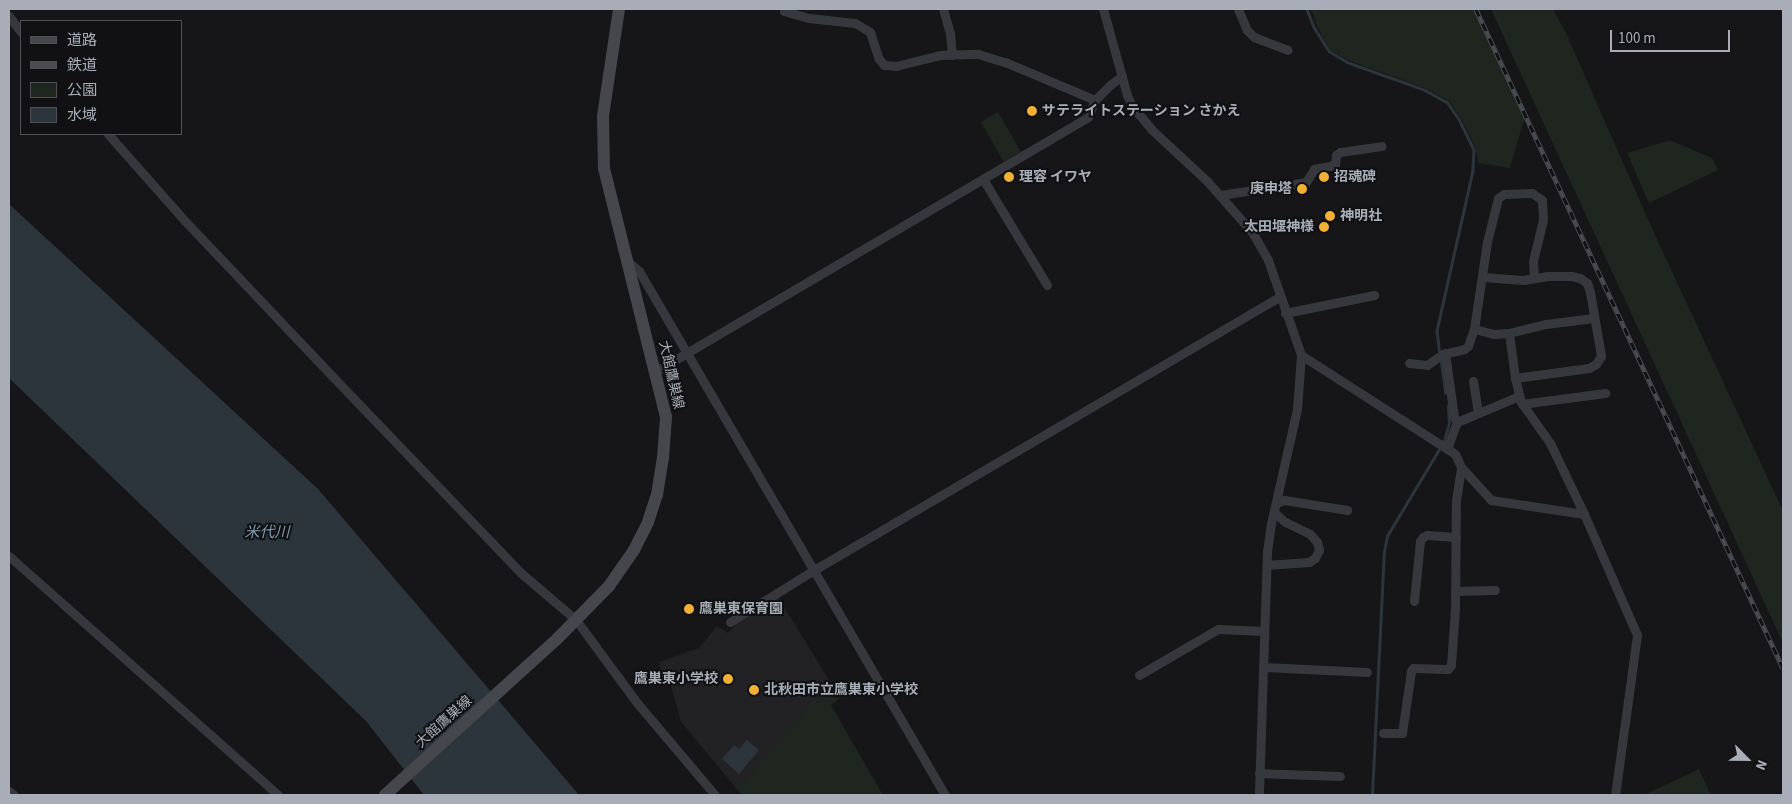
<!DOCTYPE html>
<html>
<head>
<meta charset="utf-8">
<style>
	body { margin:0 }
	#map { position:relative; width:1792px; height:804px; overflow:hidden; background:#161618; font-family:"Source Sans 3","Noto Sans JP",sans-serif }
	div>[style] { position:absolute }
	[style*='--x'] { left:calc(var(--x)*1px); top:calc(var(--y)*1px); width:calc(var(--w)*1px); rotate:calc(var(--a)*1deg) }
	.built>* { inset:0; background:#222225 }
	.green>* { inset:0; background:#1e261f; transform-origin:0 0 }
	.water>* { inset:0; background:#2c353c }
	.stream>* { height:2.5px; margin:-1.25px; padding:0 1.25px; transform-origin:1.25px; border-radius:1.25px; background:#2c353c }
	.minor>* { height:9px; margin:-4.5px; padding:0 4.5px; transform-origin:4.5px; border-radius:4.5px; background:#37383d }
	.secondary>* { height:12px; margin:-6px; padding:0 6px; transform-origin:6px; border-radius:6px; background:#45474d }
	.rail>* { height:4.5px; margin-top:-2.25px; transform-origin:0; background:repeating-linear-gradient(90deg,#111113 0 8px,#4a4c52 0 16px); box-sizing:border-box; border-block:1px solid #4a4c52 }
	.dots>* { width:14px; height:14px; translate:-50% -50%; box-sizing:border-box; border:2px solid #111113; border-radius:50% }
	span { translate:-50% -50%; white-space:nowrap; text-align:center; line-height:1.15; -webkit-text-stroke:4px #111113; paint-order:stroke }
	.poi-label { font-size:14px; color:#a8adb8; font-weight:700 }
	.left { translate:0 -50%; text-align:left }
	.right { translate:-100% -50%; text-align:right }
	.street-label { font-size:14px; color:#a8adb8 }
	.water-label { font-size:15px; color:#7f9bb3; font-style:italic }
	.frame { position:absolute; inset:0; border:10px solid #a8adb8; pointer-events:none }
	.legend { position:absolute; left:20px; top:20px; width:162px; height:115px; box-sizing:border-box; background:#111113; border:1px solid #4d4f55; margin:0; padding:6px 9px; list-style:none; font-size:15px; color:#a8adb8 }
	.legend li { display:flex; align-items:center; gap:10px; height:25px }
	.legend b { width:25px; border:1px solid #4d4f55 }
	.north { position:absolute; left:1722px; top:734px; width:50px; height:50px; -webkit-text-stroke:4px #111113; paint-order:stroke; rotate:113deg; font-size:14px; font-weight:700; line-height:20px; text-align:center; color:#a8adb8 }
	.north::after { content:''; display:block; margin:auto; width:18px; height:22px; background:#a8adb8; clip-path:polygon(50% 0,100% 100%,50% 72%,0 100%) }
	.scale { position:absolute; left:1610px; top:30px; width:120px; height:22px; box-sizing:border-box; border:2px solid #a8adb8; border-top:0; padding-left:6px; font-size:15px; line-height:18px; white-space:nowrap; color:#a8adb8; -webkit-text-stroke:4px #111113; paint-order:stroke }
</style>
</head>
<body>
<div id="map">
	<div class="built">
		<div style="clip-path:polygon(778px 597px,840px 698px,831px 705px,883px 795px,742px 795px,681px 722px,670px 682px,664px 682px,659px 662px,699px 648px,717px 626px,728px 633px,737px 624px)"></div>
	</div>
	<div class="green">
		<div style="clip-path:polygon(1311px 9px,1477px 9px,1526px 113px,1510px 168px,1478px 163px,1476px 149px,1462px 120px,1449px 101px,1427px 89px,1348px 60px,1330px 50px,1317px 26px)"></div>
		<div style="clip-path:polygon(1491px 9px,1553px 9px,1566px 33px,1650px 224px,1783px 511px,1783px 643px)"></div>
		<div style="left:998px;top:112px;width:46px;height:20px;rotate:60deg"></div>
		<div style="clip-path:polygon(1667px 141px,1672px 141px,1712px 158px,1718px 170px,1649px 203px,1627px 153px)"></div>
		<div style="clip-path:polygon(830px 683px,839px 698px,829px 704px,882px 795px,743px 795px,738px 789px)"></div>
		<div style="clip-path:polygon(1699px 769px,1711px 795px,1644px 795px)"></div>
	</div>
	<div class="water">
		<div style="clip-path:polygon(9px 204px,318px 489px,579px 795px,424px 795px,366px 721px,9px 378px)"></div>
		<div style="clip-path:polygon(747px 740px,759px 750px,739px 774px,722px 759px,734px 745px,739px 749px)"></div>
	</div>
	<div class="stream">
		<div style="--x:1307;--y:9;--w:19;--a:69"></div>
		<div style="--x:1314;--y:27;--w:28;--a:58"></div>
		<div style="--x:1329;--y:51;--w:21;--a:31"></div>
		<div style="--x:1347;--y:62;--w:83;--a:19.7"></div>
		<div style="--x:1425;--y:90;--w:25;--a:29"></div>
		<div style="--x:1447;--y:102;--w:21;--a:55"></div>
		<div style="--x:1459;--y:119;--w:34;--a:64"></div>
		<div style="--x:1474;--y:150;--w:21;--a:93"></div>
		<div style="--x:1473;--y:171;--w:164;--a:102.7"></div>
		<div style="--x:1437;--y:331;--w:23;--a:83"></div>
		<div style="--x:1441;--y:359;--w:34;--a:82"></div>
		<div style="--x:1372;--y:795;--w:243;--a:-87.2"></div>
		<div style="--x:1384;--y:552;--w:16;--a:-79"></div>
		<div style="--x:1387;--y:536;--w:111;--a:-59"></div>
		<div style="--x:1444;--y:441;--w:20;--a:-75"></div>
		<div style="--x:1449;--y:422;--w:16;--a:-94"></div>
	</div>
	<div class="minor">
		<div style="--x:784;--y:9;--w:2;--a:90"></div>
		<div style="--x:784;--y:11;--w:26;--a:16"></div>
		<div style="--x:809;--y:18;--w:46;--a:6.2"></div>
		<div style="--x:855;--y:23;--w:17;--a:31"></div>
		<div style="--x:870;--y:32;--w:28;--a:72"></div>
		<div style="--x:879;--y:59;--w:8;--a:50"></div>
		<div style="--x:884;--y:65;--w:12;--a:5"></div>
		<div style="--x:896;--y:66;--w:45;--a:-14"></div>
		<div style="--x:940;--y:55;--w:38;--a:-2"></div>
		<div style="--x:978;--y:54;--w:28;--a:17"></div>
		<div style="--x:1005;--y:62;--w:98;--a:22.9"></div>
		<div style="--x:943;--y:9;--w:25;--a:74"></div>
		<div style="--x:950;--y:33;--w:22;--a:85"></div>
		<div style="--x:1103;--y:9;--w:89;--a:74.4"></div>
		<div style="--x:1127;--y:95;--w:12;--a:66"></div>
		<div style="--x:1132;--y:106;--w:30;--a:50"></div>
		<div style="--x:1151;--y:129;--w:76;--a:42.9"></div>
		<div style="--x:1207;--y:181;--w:68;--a:48.6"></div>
		<div style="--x:1252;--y:232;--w:32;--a:60"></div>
		<div style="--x:1268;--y:260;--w:101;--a:70.8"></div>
		<div style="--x:1301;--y:355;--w:54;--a:94.2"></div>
		<div style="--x:1297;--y:409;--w:117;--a:102.8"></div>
		<div style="--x:1271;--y:523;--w:28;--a:98"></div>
		<div style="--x:1267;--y:551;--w:244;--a:91.9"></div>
		<div style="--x:1238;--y:9;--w:23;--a:67"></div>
		<div style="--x:1247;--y:30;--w:10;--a:45"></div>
		<div style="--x:1254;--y:37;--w:36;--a:21"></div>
		<div style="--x:9;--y:16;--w:20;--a:53"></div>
		<div style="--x:108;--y:134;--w:116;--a:48.5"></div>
		<div style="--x:185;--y:221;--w:216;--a:46.5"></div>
		<div style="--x:334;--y:378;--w:270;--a:46.2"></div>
		<div style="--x:521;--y:573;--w:72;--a:40.5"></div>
		<div style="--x:576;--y:620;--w:104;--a:53.6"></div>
		<div style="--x:638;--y:704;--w:119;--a:49.8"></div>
		<div style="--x:983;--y:179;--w:124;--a:58.9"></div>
		<div style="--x:1220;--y:195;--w:87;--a:-8.6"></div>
		<div style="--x:1306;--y:182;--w:15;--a:-58"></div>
		<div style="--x:1314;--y:169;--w:21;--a:-11"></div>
		<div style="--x:1335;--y:165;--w:10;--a:-84"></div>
		<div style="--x:1336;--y:155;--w:5;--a:-37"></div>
		<div style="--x:1340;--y:152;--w:42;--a:-8.1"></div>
		<div style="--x:627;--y:261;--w:16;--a:40"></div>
		<div style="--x:639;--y:271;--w:607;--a:59.72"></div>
		<div style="--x:1483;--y:277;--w:40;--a:4.3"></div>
		<div style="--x:1523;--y:280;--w:24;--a:-9"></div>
		<div style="--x:1547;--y:276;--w:24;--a:0"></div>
		<div style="--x:1571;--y:276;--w:9;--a:13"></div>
		<div style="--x:1580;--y:278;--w:9;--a:36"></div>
		<div style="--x:1587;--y:283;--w:9;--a:72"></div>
		<div style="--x:1590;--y:292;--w:65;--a:80.2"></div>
		<div style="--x:1601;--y:356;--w:9;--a:122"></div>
		<div style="--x:1596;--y:364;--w:8;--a:150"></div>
		<div style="--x:1589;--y:368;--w:75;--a:172.3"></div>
		<div style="--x:1534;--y:278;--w:17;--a:-93"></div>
		<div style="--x:1533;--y:261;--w:42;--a:-76.3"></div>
		<div style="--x:1543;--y:220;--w:20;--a:-93"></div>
		<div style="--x:1542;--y:200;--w:12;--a:-145"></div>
		<div style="--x:1532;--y:193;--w:28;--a:178"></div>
		<div style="--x:1504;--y:194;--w:7;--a:146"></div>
		<div style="--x:1498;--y:198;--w:45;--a:104"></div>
		<div style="--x:1487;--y:242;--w:88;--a:98.5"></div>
		<div style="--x:1474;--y:329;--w:21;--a:14"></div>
		<div style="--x:1494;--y:334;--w:15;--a:-4"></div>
		<div style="--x:1509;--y:333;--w:45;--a:82.4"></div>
		<div style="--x:1515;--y:378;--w:25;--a:76"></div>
		<div style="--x:1521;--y:402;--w:50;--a:54.7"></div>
		<div style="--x:1550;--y:443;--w:79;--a:64.4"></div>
		<div style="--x:1285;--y:313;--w:91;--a:-11.4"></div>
		<div style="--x:1509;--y:333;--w:38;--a:-14"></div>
		<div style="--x:1546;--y:324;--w:48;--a:-7.1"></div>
		<div style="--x:1445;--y:353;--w:65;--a:82"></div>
		<div style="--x:1454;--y:417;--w:6;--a:59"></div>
		<div style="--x:1301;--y:355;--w:183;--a:32.7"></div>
		<div style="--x:1455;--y:454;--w:14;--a:65"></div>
		<div style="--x:1461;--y:467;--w:45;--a:47.7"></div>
		<div style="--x:1491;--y:500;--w:94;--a:8.6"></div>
		<div style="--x:1584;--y:514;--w:132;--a:66.3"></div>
		<div style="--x:1637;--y:635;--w:162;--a:97.8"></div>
		<div style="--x:1409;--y:363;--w:18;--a:6"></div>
		<div style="--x:1427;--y:365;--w:19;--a:-35"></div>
		<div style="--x:1443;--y:354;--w:22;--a:-13"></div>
		<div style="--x:1464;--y:349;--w:5;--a:-37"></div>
		<div style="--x:1468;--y:346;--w:18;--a:-71"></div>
		<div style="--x:656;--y:371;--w:501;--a:-30.45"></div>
		<div style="--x:1088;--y:117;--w:18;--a:-68"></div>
		<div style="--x:1095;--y:100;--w:21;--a:-45"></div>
		<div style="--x:1110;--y:85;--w:15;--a:-37"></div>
		<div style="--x:1473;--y:381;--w:32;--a:81"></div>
		<div style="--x:1522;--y:404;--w:84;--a:-7.5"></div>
		<div style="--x:1447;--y:449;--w:29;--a:-70"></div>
		<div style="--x:1457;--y:422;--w:67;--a:-22.8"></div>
		<div style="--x:1276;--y:503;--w:9;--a:-21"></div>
		<div style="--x:1284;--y:500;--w:64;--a:9"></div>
		<div style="--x:9;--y:556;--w:360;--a:41.6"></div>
		<div style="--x:1267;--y:565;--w:42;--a:-4.1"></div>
		<div style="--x:1309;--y:562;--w:7;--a:-34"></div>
		<div style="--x:1315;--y:558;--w:9;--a:-63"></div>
		<div style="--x:1319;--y:550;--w:8;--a:-104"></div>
		<div style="--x:1317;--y:542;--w:11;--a:-131"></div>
		<div style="--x:1310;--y:534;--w:28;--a:-154"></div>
		<div style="--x:1285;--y:522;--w:15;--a:-138"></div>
		<div style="--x:1455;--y:591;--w:40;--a:-1.4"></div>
		<div style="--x:1414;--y:601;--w:60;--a:-84.3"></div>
		<div style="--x:1420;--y:541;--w:5;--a:-53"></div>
		<div style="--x:1423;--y:537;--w:4;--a:-27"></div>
		<div style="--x:1427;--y:535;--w:29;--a:4"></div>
		<div style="--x:730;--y:622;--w:99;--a:-31.8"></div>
		<div style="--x:814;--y:570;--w:539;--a:-30.42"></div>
		<div style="--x:1263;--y:667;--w:104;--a:2.8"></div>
		<div style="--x:1139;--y:675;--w:91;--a:-30.2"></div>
		<div style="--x:1218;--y:629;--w:46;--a:2.5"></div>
		<div style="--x:1383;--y:733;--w:19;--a:0"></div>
		<div style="--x:1402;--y:733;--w:63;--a:-81.7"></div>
		<div style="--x:1411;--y:671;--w:4;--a:-56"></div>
		<div style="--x:1413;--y:668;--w:32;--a:2"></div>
		<div style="--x:1445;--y:669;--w:3;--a:0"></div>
		<div style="--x:1448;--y:669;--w:5;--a:-53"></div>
		<div style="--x:1451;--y:665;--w:56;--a:-85.9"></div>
		<div style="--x:1455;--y:609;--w:109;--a:-89.5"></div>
		<div style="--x:1456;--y:500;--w:33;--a:-81"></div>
		<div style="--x:1259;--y:773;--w:81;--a:2.1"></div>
		<div style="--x:9;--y:791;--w:6;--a:39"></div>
	</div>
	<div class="secondary">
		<div style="--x:385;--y:795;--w:232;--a:-42.2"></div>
		<div style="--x:557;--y:639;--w:74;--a:-45.5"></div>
		<div style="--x:609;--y:586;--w:44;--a:-55.2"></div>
		<div style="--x:634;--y:550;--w:31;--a:-63"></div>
		<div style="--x:648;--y:522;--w:28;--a:-72"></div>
		<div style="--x:657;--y:495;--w:37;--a:-81"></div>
		<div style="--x:663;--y:458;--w:41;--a:-85.8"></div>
		<div style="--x:666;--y:417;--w:257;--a:-104"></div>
		<div style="--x:604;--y:168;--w:52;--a:-91.1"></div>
		<div style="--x:603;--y:116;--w:108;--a:-81.5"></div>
	</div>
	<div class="rail">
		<div style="--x:1476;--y:9;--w:727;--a:65.02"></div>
	</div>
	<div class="dots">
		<div style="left:1032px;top:111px;background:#f2b134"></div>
		<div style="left:1009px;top:177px;background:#f2b134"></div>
		<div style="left:1324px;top:177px;background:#f2b134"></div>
		<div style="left:1302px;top:189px;background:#f2b134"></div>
		<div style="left:1330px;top:216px;background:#f2b134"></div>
		<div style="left:1324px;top:227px;background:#f2b134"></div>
		<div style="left:689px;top:609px;background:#f2b134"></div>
		<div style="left:728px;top:679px;background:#f2b134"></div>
		<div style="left:754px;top:690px;background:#f2b134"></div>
	</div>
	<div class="poi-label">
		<span class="left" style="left:1042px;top:111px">サテライトステーション さかえ</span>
		<span class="left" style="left:1019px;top:177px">理容 イワヤ</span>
		<span class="left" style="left:1334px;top:177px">招魂碑</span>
		<span class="right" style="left:1292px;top:189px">庚申塔</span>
		<span class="left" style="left:1340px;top:216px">神明社</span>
		<span class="right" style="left:1314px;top:227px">太田堰神様</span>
		<span class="left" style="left:699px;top:609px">鷹巣東保育園</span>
		<span class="right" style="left:718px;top:679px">鷹巣東小学校</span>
		<span class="left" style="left:764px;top:690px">北秋田市立鷹巣東小学校</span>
	</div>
	<div class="street-label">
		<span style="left:671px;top:375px;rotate:77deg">大館鷹巣線</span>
		<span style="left:444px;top:722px;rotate:-42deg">大館鷹巣線</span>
	</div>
	<div class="water-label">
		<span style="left:267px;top:533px">米代川</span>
	</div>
	<div class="frame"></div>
	<ul class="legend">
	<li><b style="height:6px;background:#45474d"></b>道路</li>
	<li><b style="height:6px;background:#4a4c52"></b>鉄道</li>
	<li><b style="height:14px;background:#1e261f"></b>公園</li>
	<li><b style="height:14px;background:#2c353c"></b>水域</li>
	</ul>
	<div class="north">N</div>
	<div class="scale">100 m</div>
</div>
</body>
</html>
